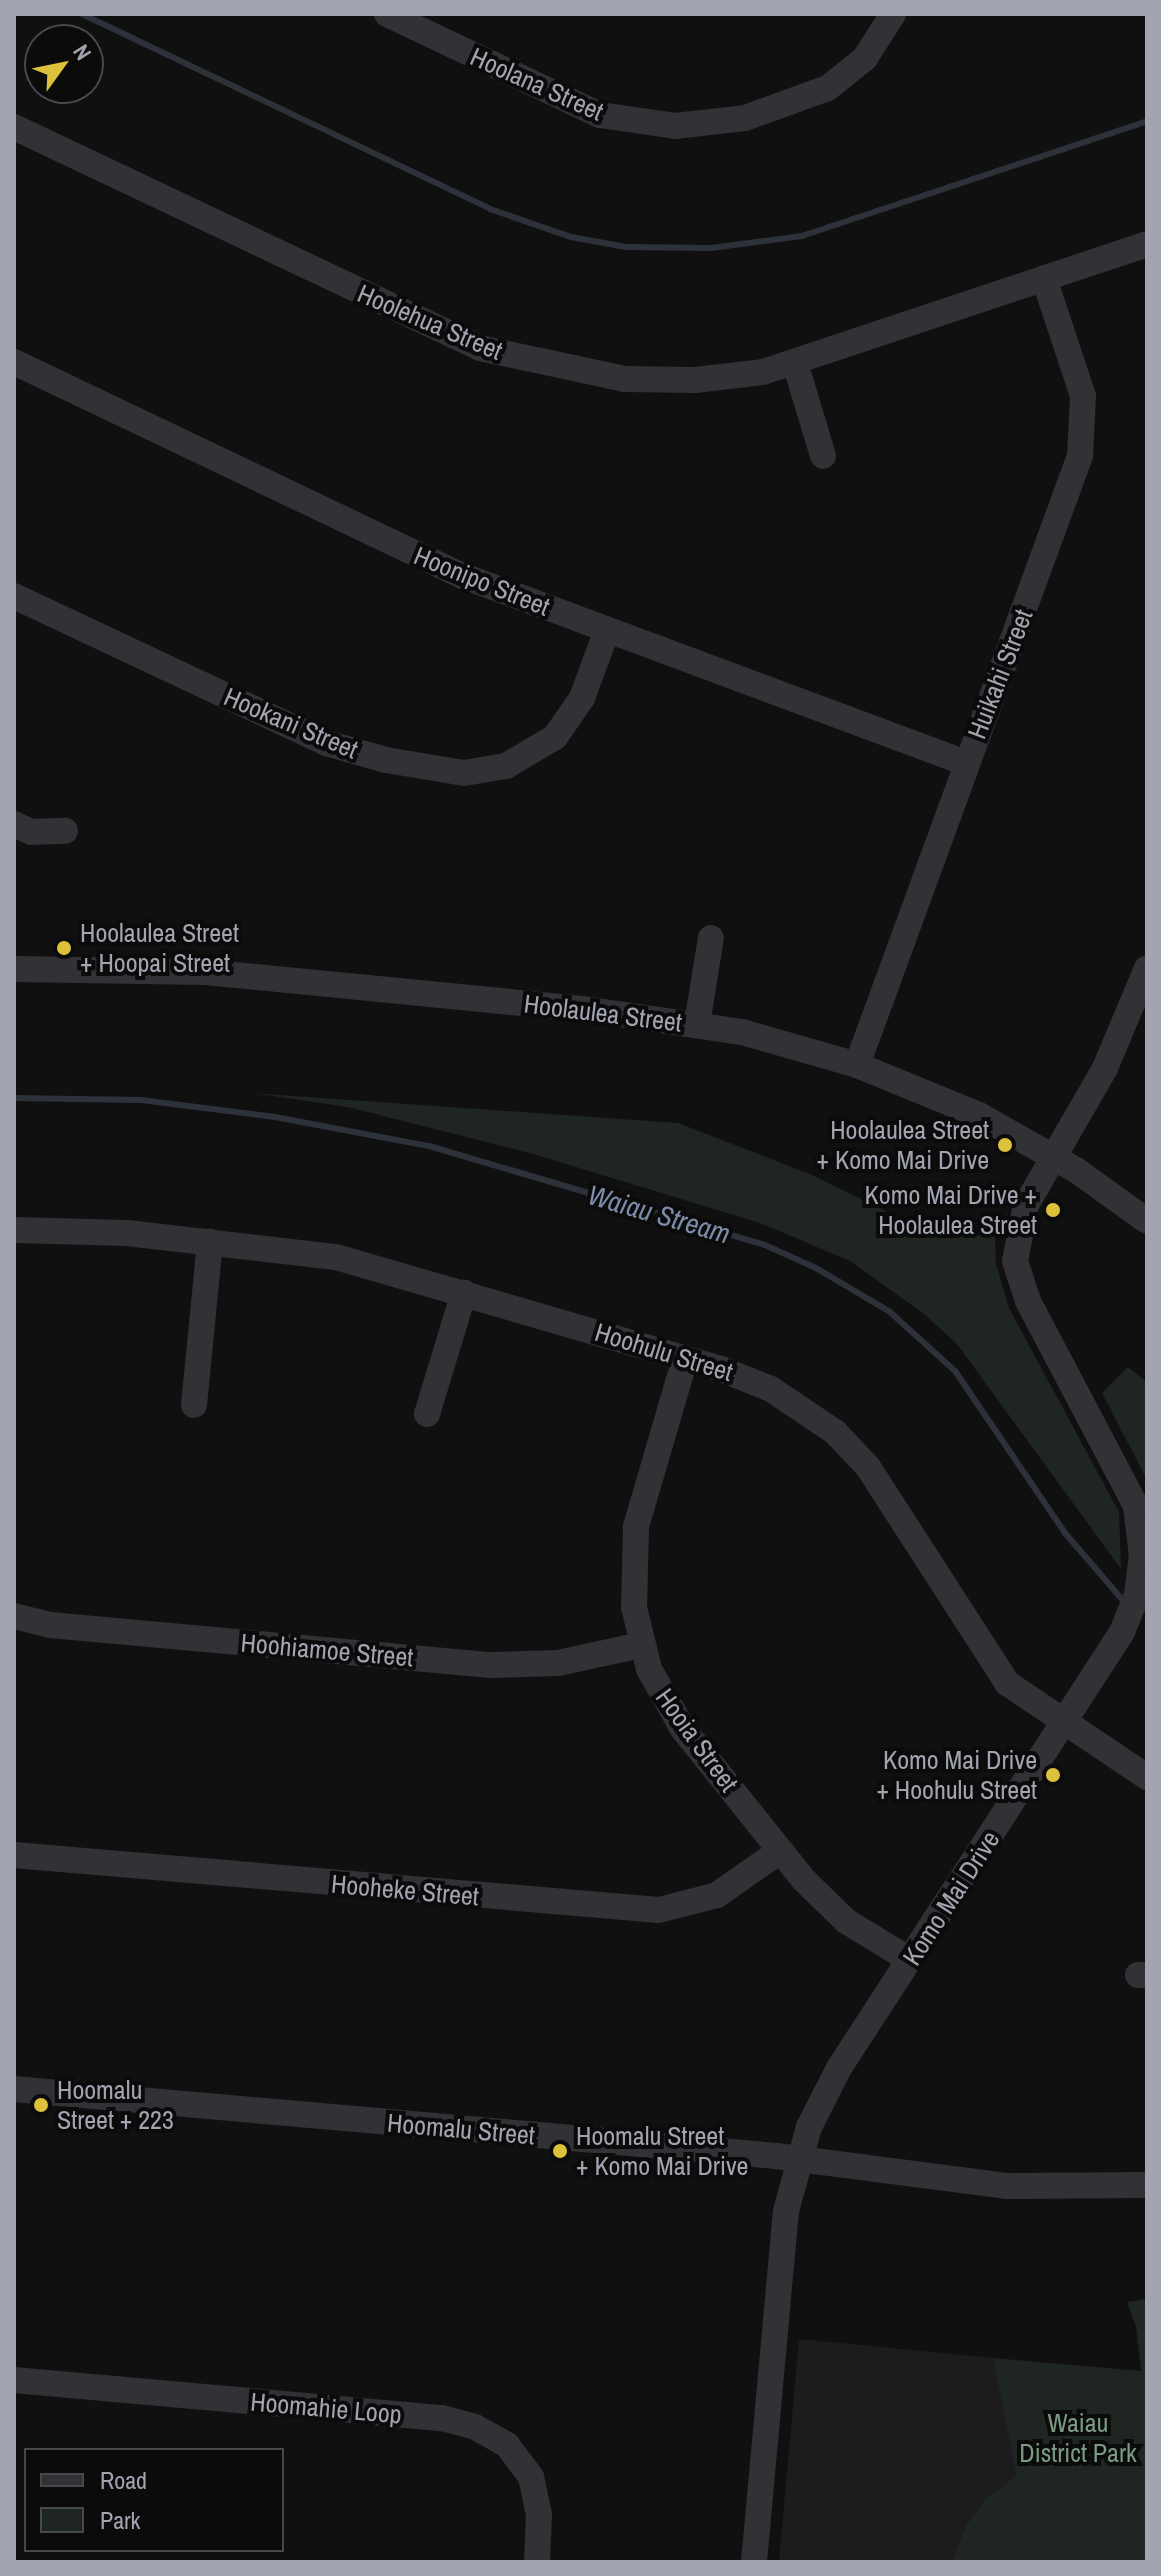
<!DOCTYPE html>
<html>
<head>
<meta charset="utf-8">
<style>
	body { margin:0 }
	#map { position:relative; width:1161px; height:2576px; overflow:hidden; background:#101011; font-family:"Archivo Narrow",sans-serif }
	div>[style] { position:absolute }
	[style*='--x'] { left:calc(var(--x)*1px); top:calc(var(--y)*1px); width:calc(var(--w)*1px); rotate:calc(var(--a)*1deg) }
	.built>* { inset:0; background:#1c1c1e }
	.green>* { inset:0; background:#1f2520 }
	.stream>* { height:6px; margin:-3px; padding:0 3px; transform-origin:3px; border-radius:3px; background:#2d323a }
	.minor>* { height:26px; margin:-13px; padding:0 13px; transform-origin:13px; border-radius:13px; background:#313136 }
	.dots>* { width:22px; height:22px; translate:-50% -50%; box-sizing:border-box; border:4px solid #0b0b0c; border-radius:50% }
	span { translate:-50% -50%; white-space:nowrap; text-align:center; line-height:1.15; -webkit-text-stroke:8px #0b0b0c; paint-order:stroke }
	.street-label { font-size:26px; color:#a2a4b0 }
	.poi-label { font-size:26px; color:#a2a4b0 }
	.left { translate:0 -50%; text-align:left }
	.right { translate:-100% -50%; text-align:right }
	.park-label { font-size:26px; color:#7b9a82 }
	.water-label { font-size:28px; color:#7c8da9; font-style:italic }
	.frame { position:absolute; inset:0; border:16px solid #a2a4b0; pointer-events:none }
	.legend { position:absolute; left:24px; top:2448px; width:260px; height:104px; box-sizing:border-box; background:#0b0b0c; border:2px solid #47484e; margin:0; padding:10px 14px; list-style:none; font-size:24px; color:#a2a4b0 }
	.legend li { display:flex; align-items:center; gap:16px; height:40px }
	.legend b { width:40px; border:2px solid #47484e }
	.north { position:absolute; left:24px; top:24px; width:80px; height:80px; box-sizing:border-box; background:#0b0b0c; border:2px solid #47484e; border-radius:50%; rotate:57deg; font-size:22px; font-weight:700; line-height:32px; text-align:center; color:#a2a4b0 }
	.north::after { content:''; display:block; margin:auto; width:28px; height:36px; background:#dec13b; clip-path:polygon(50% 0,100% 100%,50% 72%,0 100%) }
</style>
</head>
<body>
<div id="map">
	<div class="built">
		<div style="clip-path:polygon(799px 2339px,993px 2358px,1016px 2476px,986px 2498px,965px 2527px,952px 2562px,779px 2561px)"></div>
	</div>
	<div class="green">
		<div style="clip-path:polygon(252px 1093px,678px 1123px,810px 1174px,929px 1232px,995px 1236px,996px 1264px,1009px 1308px,1119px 1512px,1121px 1569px,957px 1344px,924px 1314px,850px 1261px,760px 1223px,530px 1153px,348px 1107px)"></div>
		<div style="clip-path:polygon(1128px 1367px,1147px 1382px,1147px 1480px,1102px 1393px)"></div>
		<div style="clip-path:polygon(1147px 2299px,1147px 2562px,952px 2562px,965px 2527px,986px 2498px,1016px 2476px,993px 2358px,1141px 2371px,1136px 2327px,1127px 2302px)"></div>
	</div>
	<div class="stream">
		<div style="--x:82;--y:14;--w:452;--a:25.5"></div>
		<div style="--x:490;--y:209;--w:86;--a:19.1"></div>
		<div style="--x:571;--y:237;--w:56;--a:10.3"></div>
		<div style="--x:626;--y:247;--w:85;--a:0.7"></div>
		<div style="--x:711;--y:248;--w:92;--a:-7.5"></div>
		<div style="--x:802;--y:236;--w:364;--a:-18.4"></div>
		<div style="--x:14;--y:1098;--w:127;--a:0.9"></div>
		<div style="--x:141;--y:1100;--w:135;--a:7.2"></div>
		<div style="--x:275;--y:1117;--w:157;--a:10.7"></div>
		<div style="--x:429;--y:1146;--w:350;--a:16.4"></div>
		<div style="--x:765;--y:1245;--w:56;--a:24.3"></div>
		<div style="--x:816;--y:1268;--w:86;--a:30.7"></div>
		<div style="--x:890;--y:1312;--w:88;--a:42.2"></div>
		<div style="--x:955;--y:1371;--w:196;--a:55.8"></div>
		<div style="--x:1065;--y:1533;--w:94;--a:49.3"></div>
	</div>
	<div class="minor">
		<div style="--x:387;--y:14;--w:236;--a:25.4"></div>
		<div style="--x:600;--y:115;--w:76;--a:8.3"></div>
		<div style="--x:675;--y:126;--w:70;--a:-6.5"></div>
		<div style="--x:745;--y:118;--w:88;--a:-19.9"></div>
		<div style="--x:828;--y:88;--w:48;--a:-39"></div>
		<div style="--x:865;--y:58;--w:52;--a:-57.5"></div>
		<div style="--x:14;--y:127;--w:516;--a:25.37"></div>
		<div style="--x:480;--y:348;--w:147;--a:12.1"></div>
		<div style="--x:624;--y:379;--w:71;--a:0.8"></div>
		<div style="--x:695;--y:380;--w:68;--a:-6.7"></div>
		<div style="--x:763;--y:372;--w:405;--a:-18.4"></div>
		<div style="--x:14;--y:362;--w:497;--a:25.5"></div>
		<div style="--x:463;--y:576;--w:537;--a:20.39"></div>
		<div style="--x:795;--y:363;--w:97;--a:73.2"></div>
		<div style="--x:14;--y:596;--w:345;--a:25.2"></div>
		<div style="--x:326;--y:743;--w:62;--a:15.8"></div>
		<div style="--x:386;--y:760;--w:79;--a:9.5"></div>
		<div style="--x:464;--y:773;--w:43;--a:-9.5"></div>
		<div style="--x:506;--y:766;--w:57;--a:-30.6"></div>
		<div style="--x:555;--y:737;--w:47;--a:-55.3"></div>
		<div style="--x:582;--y:698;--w:72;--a:-69.8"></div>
		<div style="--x:14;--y:824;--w:19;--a:25"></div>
		<div style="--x:31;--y:832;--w:34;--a:-2"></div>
		<div style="--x:14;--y:969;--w:191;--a:0.9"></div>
		<div style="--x:205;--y:972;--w:381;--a:5.6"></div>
		<div style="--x:584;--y:1009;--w:160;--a:8.3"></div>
		<div style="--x:742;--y:1032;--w:120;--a:16"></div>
		<div style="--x:857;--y:1065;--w:132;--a:22.3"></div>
		<div style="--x:979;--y:1115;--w:112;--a:29.6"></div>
		<div style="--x:1076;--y:1170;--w:87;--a:35.7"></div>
		<div style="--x:697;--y:1024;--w:87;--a:-80.8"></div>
		<div style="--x:857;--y:1065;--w:649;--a:-69.89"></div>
		<div style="--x:1080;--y:456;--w:60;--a:-87.1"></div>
		<div style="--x:1083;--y:396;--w:124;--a:-108.3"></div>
		<div style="--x:14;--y:1230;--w:113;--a:1.5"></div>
		<div style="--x:127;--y:1233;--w:210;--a:6.6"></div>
		<div style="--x:336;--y:1257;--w:401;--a:16.2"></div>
		<div style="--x:721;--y:1369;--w:54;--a:21.8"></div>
		<div style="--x:771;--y:1389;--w:77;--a:33.9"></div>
		<div style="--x:835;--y:1432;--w:48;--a:46.7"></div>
		<div style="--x:868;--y:1467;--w:257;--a:57.2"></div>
		<div style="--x:1007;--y:1683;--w:169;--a:33.9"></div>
		<div style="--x:685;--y:1359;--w:175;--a:106.3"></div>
		<div style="--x:636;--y:1527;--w:80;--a:91.4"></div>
		<div style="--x:634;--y:1607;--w:64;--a:76.4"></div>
		<div style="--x:649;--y:1669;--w:69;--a:60.5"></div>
		<div style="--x:683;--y:1729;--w:193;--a:51.3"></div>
		<div style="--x:804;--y:1880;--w:59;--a:44.3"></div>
		<div style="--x:846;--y:1921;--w:75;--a:31.4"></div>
		<div style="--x:194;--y:1405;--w:164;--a:-84.4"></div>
		<div style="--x:427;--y:1414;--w:127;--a:-73.1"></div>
		<div style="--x:14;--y:1616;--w:37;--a:14"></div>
		<div style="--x:50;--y:1625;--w:445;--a:5.2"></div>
		<div style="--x:493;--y:1665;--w:65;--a:-1.8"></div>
		<div style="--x:558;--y:1663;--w:85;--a:-12.2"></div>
		<div style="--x:14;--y:1855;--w:647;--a:4.87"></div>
		<div style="--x:659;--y:1910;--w:60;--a:-14.5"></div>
		<div style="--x:717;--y:1895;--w:77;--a:-34.9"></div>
		<div style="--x:1138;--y:1975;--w:9;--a:0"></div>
		<div style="--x:14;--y:2089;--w:765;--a:5.02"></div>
		<div style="--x:776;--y:2156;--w:232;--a:7.4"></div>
		<div style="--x:1006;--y:2186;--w:141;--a:-0.4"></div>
		<div style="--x:14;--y:2380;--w:430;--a:5.1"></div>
		<div style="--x:442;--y:2418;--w:34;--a:15"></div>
		<div style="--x:475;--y:2427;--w:37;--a:29"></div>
		<div style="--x:507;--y:2445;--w:40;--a:53"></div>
		<div style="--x:531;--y:2477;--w:38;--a:78"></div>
		<div style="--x:539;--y:2514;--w:48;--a:92.4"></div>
		<div style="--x:754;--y:2562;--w:352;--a:-84.8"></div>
		<div style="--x:786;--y:2211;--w:87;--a:-74.7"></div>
		<div style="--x:809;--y:2127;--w:66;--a:-63"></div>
		<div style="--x:839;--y:2068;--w:520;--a:-57.01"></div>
		<div style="--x:1122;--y:1632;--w:40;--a:-68"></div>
		<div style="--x:1137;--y:1595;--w:38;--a:-83"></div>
		<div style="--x:1142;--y:1557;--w:51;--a:-96.7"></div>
		<div style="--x:1136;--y:1506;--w:232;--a:-117.8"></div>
		<div style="--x:1028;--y:1301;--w:42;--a:-108"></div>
		<div style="--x:1015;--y:1261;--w:57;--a:-78.9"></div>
		<div style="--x:1026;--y:1205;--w:158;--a:-60"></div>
		<div style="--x:1105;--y:1068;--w:108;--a:-67.2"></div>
	</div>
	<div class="dots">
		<div style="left:64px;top:948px;background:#dec13b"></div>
		<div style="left:1005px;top:1145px;background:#dec13b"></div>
		<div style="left:1053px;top:1210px;background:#dec13b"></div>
		<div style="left:1053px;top:1775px;background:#dec13b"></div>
		<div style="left:41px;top:2105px;background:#dec13b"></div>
		<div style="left:560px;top:2151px;background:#dec13b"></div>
	</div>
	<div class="street-label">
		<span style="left:537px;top:84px;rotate:24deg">Hoolana Street</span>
		<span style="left:430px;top:322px;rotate:23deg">Hoolehua Street</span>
		<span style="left:482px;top:581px;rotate:22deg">Hoonipo Street</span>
		<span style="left:1000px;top:674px;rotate:-69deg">Huikahi Street</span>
		<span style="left:291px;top:723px;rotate:23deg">Hookani Street</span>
		<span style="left:603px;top:1013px;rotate:7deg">Hoolaulea Street</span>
		<span style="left:664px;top:1352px;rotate:17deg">Hoohulu Street</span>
		<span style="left:327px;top:1650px;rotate:5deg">Hoohiamoe Street</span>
		<span style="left:697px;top:1740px;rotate:54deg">Hooia Street</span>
		<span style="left:405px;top:1890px;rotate:5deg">Hooheke Street</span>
		<span style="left:951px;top:1898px;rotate:-57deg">Komo Mai Drive</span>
		<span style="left:461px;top:2129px;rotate:5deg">Hoomalu Street</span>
		<span style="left:326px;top:2408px;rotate:5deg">Hoomahie Loop</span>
	</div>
	<div class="poi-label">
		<span class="left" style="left:80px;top:948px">Hoolaulea Street<br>+ Hoopai Street</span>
		<span class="right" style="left:989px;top:1145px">Hoolaulea Street<br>+ Komo Mai Drive</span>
		<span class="right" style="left:1037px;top:1210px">Komo Mai Drive +<br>Hoolaulea Street</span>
		<span class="right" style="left:1037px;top:1775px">Komo Mai Drive<br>+ Hoohulu Street</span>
		<span class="left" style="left:57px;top:2105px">Hoomalu<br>Street + 223</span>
		<span class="left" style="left:576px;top:2151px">Hoomalu Street<br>+ Komo Mai Drive</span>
	</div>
	<div class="park-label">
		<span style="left:1078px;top:2438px">Waiau<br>District Park</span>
	</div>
	<div class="water-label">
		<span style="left:659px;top:1214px;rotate:16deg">Waiau Stream</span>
	</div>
	<div class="frame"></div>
	<ul class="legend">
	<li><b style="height:10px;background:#313136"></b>Road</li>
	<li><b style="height:22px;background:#1f2520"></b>Park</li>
	</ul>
	<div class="north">N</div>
</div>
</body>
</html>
